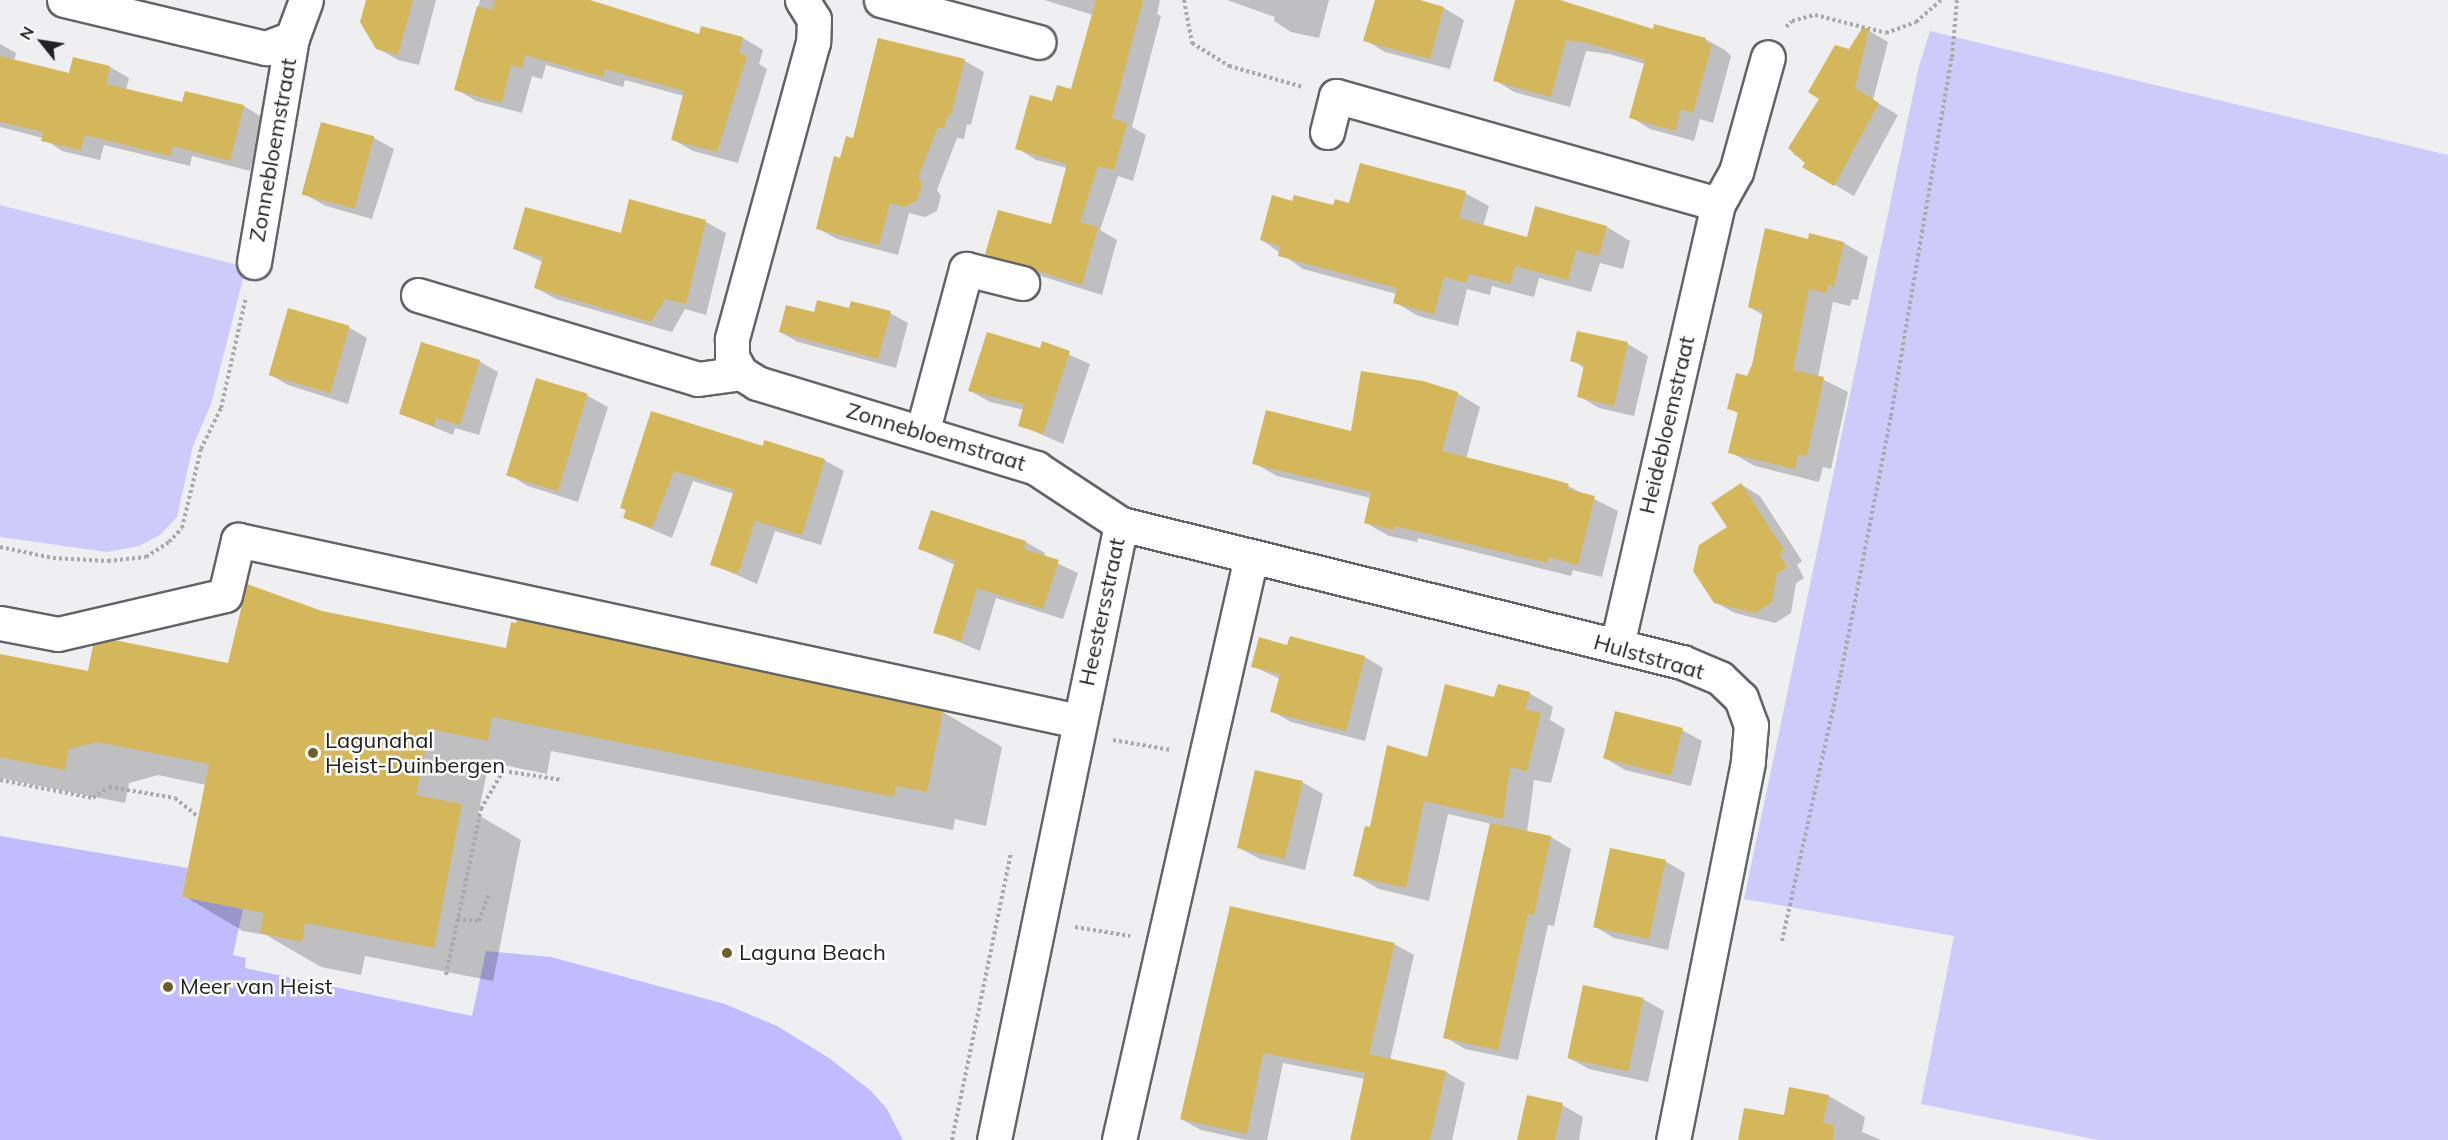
<!DOCTYPE html>
<html>
<head>
<meta charset="utf-8">
<style>
	body { margin:0 }
	#map { position:relative; width:2448px; height:1140px; overflow:hidden; background:#efeff2; font-family:Mulish,sans-serif }
	div>[style] { position:absolute }
	[style*='--x'] { left:calc(var(--x)*1px); top:calc(var(--y)*1px); width:calc(var(--w)*1px); rotate:calc(var(--a)*1deg) }
	.green>* { inset:0; background:#cecbfb }
	.water>* { inset:0; background:#c1bcff }
	.shadow>* { inset:0; background:#0003 }
	.building>* { inset:0; background:#d5b75b; transform-origin:0 0 }
	.path>* { height:4px; margin-top:-2px; transform-origin:0; background:repeating-linear-gradient(90deg,#a9a9ab 0 3px,transparent 0 6px) }
	.roads { filter:drop-shadow(2px 0 #646467) drop-shadow(-2px 0 #646467) drop-shadow(0 2px #646467) drop-shadow(0 -2px #646467) }
	.minor>* { height:33px; margin:-16.5px; padding:0 16.5px; transform-origin:16.5px; border-radius:16.5px; background:#fff }
	.dots>* { width:16px; height:16px; translate:-50% -50%; box-sizing:border-box; border:3px solid #fff; border-radius:50% }
	span { translate:-50% -50%; white-space:nowrap; text-align:center; line-height:1.15; -webkit-text-stroke:5px #fff; paint-order:stroke }
	.street-label { font-size:22px; color:#222223 }
	.poi-label { font-size:22px; color:#222223 }
	.left { translate:0 -50%; text-align:left }
	.north { position:absolute; left:12px; top:12px; width:60px; height:60px; -webkit-text-stroke:4px #fff; paint-order:stroke; rotate:300deg; font-size:16px; font-weight:700; line-height:24px; text-align:center; color:#222223 }
	.north::after { content:''; display:block; margin:auto; width:21px; height:27px; background:#222223; clip-path:polygon(50% 0,100% 100%,50% 72%,0 100%) }
</style>
</head>
<body>
<div id="map">
	<div class="green">
		<div style="clip-path:polygon(1930px 31px,2448px 155px,2448px 1140px,2098px 1140px,1921px 1104px,1954px 936px,1744px 899px,1919px 66px)"></div>
		<div style="clip-path:polygon(0 205px,246px 267px,211px 404px,193px 446px,177px 517px,160px 535px,139px 546px,107px 552px,0 537px)"></div>
	</div>
	<div class="water">
		<div style="clip-path:polygon(0 836px,188px 868px,183px 897px,243px 909px,233px 955px,246px 958px,245px 968px,472px 1016px,486px 951px,551px 957px,725px 1004px,777px 1026px,829px 1058px,871px 1091px,887px 1109px,903px 1140px,0 1140px)"></div>
	</div>
	<div class="shadow">
		<div style="clip-path:polygon(367px 0,436px 0,419px 65px,398px 60px,377px 48px)"></div>
		<div style="clip-path:polygon(480px 0,583px 0,700px 36px,702px 27px,743px 38px,763px 50px,759px 64px,767px 69px,738px 163px,693px 151px,672px 139px,684px 96px,625px 80px,623px 87px,546px 65px,542px 79px,532px 76px,522px 113px,476px 101px,456px 89px)"></div>
		<div style="clip-path:polygon(1044px 0,1160px 0,1157px 14px,1161px 16px,1132px 127px,1146px 135px,1133px 181px,1118px 176px,1100px 230px,1117px 240px,1102px 295px,1006px 265px,987px 254px,1052px 226px,1067px 168px,1036px 160px,1017px 148px,1053px 103px,1072px 90px,1093px 15px)"></div>
		<div style="clip-path:polygon(1227px 0,1329px 0,1319px 38px,1291px 32px,1274px 21px,1275px 17px)"></div>
		<div style="clip-path:polygon(1376px 0,1415px 0,1444px 8px,1464px 20px,1450px 69px,1385px 52px,1365px 40px)"></div>
		<div style="clip-path:polygon(1517px 0,1559px 0,1654px 31px,1705px 39px,1725px 50px,1731px 56px,1713px 123px,1700px 119px,1694px 141px,1650px 129px,1631px 117px,1645px 64px,1609px 54px,1586px 51px,1570px 107px,1514px 92px,1495px 80px)"></div>
		<div style="clip-path:polygon(1864px 28px,1888px 42px,1873px 100px,1898px 115px,1854px 196px,1804px 167px,1807px 162px,1793px 154px)"></div>
		<div style="clip-path:polygon(880px 40px,965px 61px,984px 72px,971px 125px,967px 124px,964px 139px,957px 138px,937px 190px,941px 196px,937px 211px,925px 217px,909px 213px,898px 255px,837px 239px,817px 228px,841px 160px,854px 140px)"></div>
		<div style="clip-path:polygon(0 44px,16px 53px,14px 61px,70px 75px,74px 58px,110px 67px,129px 78px,126px 90px,183px 104px,244px 106px,263px 118px,250px 171px,192px 156px,190px 166px,104px 145px,100px 160px,62px 151px,43px 138px,0 127px)"></div>
		<div style="clip-path:polygon(322px 124px,374px 138px,394px 149px,372px 219px,326px 206px,306px 195px)"></div>
		<div style="clip-path:polygon(1465px 193px,1489px 206px,1483px 226px,1528px 239px,1536px 208px,1607px 227px,1630px 241px,1623px 269px,1600px 263px,1591px 292px,1539px 278px,1534px 297px,1492px 286px,1490px 295px,1467px 289px,1458px 326px,1418px 316px,1395px 302px,1397px 294px,1303px 269px,1262px 240px,1293px 202px,1334px 207px)"></div>
		<div style="clip-path:polygon(630px 201px,706px 222px,726px 233px,706px 315px,685px 309px,672px 332px,556px 299px,536px 288px,543px 262px,514px 249px,622px 235px)"></div>
		<div style="clip-path:polygon(1809px 241px,1844px 243px,1868px 257px,1858px 300px,1852px 299px,1850px 306px,1833px 302px,1818px 377px,1848px 392px,1831px 469px,1823px 467px,1819px 482px,1755px 466px,1730px 452px,1739px 414px,1729px 408px,1753px 365px,1763px 315px,1749px 307px)"></div>
		<div style="clip-path:polygon(850px 310px,890px 313px,908px 323px,896px 368px,798px 342px,780px 332px)"></div>
		<div style="clip-path:polygon(348px 327px,367px 338px,348px 404px,288px 385px,269px 374px)"></div>
		<div style="clip-path:polygon(1578px 332px,1628px 344px,1648px 356px,1634px 416px,1599px 408px,1579px 396px,1584px 368px,1572px 360px)"></div>
		<div style="clip-path:polygon(1043px 343px,1090px 364px,1063px 444px,1020px 425px,1024px 410px,990px 402px,970px 391px,1041px 350px)"></div>
		<div style="clip-path:polygon(479px 361px,498px 372px,479px 435px,455px 428px,453px 435px,401px 414px)"></div>
		<div style="clip-path:polygon(537px 380px,588px 396px,608px 407px,578px 502px,528px 486px,508px 474px)"></div>
		<div style="clip-path:polygon(1457px 393px,1480px 407px,1466px 459px,1568px 486px,1618px 511px,1602px 577px,1573px 570px,1571px 576px,1418px 538px,1417px 542px,1389px 536px,1366px 523px,1371px 498px,1277px 476px,1254px 463px,1353px 433px)"></div>
		<div style="clip-path:polygon(652px 413px,764px 448px,824px 460px,844px 471px,821px 545px,775px 531px,757px 584px,712px 564px,734px 494px,693px 481px,672px 538px,625px 518px)"></div>
		<div style="clip-path:polygon(1742px 485px,1760px 496px,1802px 561px,1797px 565px,1804px 578px,1796px 583px,1791px 613px,1775px 623px,1735px 613px,1715px 602px)"></div>
		<div style="clip-path:polygon(932px 512px,1026px 542px,1045px 553px,1044px 557px,1078px 573px,1063px 619px,996px 598px,980px 651px,935px 632px,955px 565px,920px 549px)"></div>
		<div style="clip-path:polygon(321px 613px,507px 650px,518px 621px,943px 712px,1002px 747px,986px 826px,955px 819px,953px 830px,551px 751px,547px 774px,489px 762px,478px 815px,521px 840px,493px 981px,365px 956px,361px 975px,321px 967px,266px 935px,243px 931px,184px 896px,206px 785px,158px 775px,129px 783px,125px 803px,0 778px,0 655px,89px 673px,230px 665px)"></div>
		<div style="clip-path:polygon(1288px 646px,1365px 657px,1383px 668px,1365px 741px,1291px 722px,1272px 711px,1280px 679px,1253px 666px)"></div>
		<div style="clip-path:polygon(1529px 693px,1553px 707px,1550px 720px,1565px 729px,1551px 783px,1534px 780px,1527px 832px,1551px 837px,1571px 849px,1554px 926px,1548px 925px,1518px 1060px,1465px 1049px,1445px 1037px,1492px 824px,1448px 814px,1429px 901px,1379px 889px,1355px 875px,1371px 829px,1428px 758px,1495px 699px)"></div>
		<div style="clip-path:polygon(1682px 730px,1702px 741px,1691px 786px,1625px 770px,1605px 758px)"></div>
		<div style="clip-path:polygon(1302px 782px,1323px 794px,1305px 870px,1260px 859px,1239px 848px)"></div>
		<div style="clip-path:polygon(1665px 861px,1685px 873px,1668px 950px,1614px 938px,1594px 926px)"></div>
		<div style="clip-path:polygon(1394px 944px,1414px 955px,1390px 1060px,1446px 1072px,1465px 1083px,1452px 1140px,1356px 1140px,1365px 1079px,1283px 1063px,1267px 1140px,1246px 1140px,1201px 1130px,1181px 1119px)"></div>
		<div style="clip-path:polygon(1643px 999px,1664px 1011px,1648px 1082px,1589px 1069px,1569px 1058px)"></div>
		<div style="clip-path:polygon(1791px 1089px,1829px 1096px,1865px 1117px,1862px 1132px,1881px 1140px,1739px 1140px,1785px 1117px)"></div>
		<div style="clip-path:polygon(1562px 1105px,1583px 1117px,1579px 1140px,1519px 1140px)"></div>
	</div>
	<div class="building">
		<div style="clip-path:polygon(366px 0,413px 0,398px 55px,376px 49px,360px 22px)"></div>
		<div style="clip-path:polygon(495px 0,590px 0,699px 34px,701px 26px,743px 37px,739px 53px,747px 56px,717px 152px,671px 140px,684px 91px,605px 69px,603px 77px,525px 55px,522px 68px,511px 65px,502px 103px,454px 90px,477px 6px,492px 10px)"></div>
		<div style="clip-path:polygon(1096px 0,1143px 0,1112px 118px,1127px 123px,1114px 170px,1098px 166px,1080px 222px,1098px 227px,1082px 285px,985px 254px,998px 210px,1051px 224px,1067px 164px,1015px 149px,1030px 95px,1052px 101px,1057px 85px,1071px 89px)"></div>
		<div style="clip-path:polygon(1375px 0,1420px 0,1444px 7px,1430px 59px,1363px 41px)"></div>
		<div style="clip-path:polygon(1515px 0,1560px 0,1653px 29px,1654px 24px,1706px 38px,1705px 42px,1712px 44px,1693px 113px,1681px 109px,1675px 131px,1629px 118px,1645px 60px,1588px 43px,1566px 40px,1551px 97px,1493px 81px)"></div>
		<div style="clip-path:polygon(1863px 27px,1869px 29px,1855px 88px,1879px 103px,1834px 186px,1802px 167px,1805px 163px,1788px 148px,1819px 99px,1808px 92px,1835px 45px,1849px 49px)"></div>
		<div style="clip-path:polygon(878px 38px,965px 59px,951px 115px,948px 114px,944px 129px,938px 127px,918px 177px,922px 184px,917px 200px,904px 207px,890px 203px,879px 245px,816px 229px,834px 156px,840px 158px,846px 136px,853px 138px)"></div>
		<div style="clip-path:polygon(0 56px,69px 73px,73px 57px,110px 66px,106px 84px,182px 102px,185px 91px,244px 105px,230px 161px,173px 146px,170px 156px,85px 135px,81px 150px,41px 141px,43px 132px,0 122px)"></div>
		<div style="left:321px;top:122px;width:55px;height:75px;rotate:15deg"></div>
		<div style="clip-path:polygon(1360px 163px,1466px 191px,1459px 218px,1527px 237px,1535px 206px,1607px 226px,1599px 256px,1576px 250px,1568px 280px,1515px 266px,1510px 284px,1469px 274px,1466px 283px,1444px 277px,1434px 314px,1393px 303px,1397px 288px,1278px 256px,1280px 246px,1260px 240px,1272px 195px,1292px 201px,1294px 195px,1333px 205px,1335px 199px,1349px 203px)"></div>
		<div style="clip-path:polygon(629px 199px,706px 220px,686px 304px,665px 299px,651px 322px,534px 288px,543px 257px,513px 249px,525px 207px,621px 233px)"></div>
		<div style="clip-path:polygon(1765px 228px,1808px 239px,1809px 233px,1844px 242px,1834px 287px,1828px 285px,1826px 293px,1809px 289px,1793px 370px,1824px 377px,1807px 456px,1798px 454px,1795px 469px,1728px 453px,1738px 412px,1727px 409px,1736px 373px,1747px 376px,1752px 365px,1763px 311px,1748px 307px)"></div>
		<div style="clip-path:polygon(817px 300px,849px 308px,851px 301px,891px 311px,878px 359px,779px 332px,786px 305px,814px 312px)"></div>
		<div style="left:288px;top:308px;width:64px;height:70px;rotate:16deg"></div>
		<div style="clip-path:polygon(1577px 331px,1628px 342px,1614px 406px,1577px 397px,1584px 365px,1570px 361px)"></div>
		<div style="clip-path:polygon(987px 332px,1040px 348px,1042px 341px,1070px 351px,1043px 434px,1018px 426px,1024px 404px,968px 391px)"></div>
		<div style="clip-path:polygon(421px 342px,480px 360px,460px 425px,436px 418px,434px 426px,399px 414px)"></div>
		<div style="clip-path:polygon(1361px 371px,1423px 381px,1458px 392px,1442px 451px,1556px 480px,1569px 484px,1567px 489px,1595px 496px,1578px 565px,1549px 557px,1548px 563px,1395px 526px,1394px 530px,1364px 523px,1371px 492px,1252px 464px,1266px 410px,1351px 431px)"></div>
		<div style="left:536px;top:378px;width:54px;height:102px;rotate:17deg"></div>
		<div style="clip-path:polygon(651px 411px,763px 446px,764px 440px,825px 459px,802px 535px,755px 521px,738px 574px,710px 565px,734px 490px,674px 471px,652px 528px,623px 518px,626px 510px,620px 508px)"></div>
		<div style="clip-path:polygon(1741px 483px,1784px 550px,1779px 554px,1787px 567px,1777px 573px,1772px 602px,1755px 613px,1714px 603px,1693px 571px,1699px 545px,1727px 527px,1711px 503px)"></div>
		<div style="clip-path:polygon(931px 510px,1026px 541px,1024px 549px,1059px 560px,1043px 609px,977px 588px,961px 641px,933px 633px,955px 561px,918px 549px)"></div>
		<div style="clip-path:polygon(247px 584px,322px 611px,506px 648px,511px 622px,516px 623px,517px 619px,943px 711px,927px 792px,896px 786px,894px 797px,492px 717px,488px 741px,430px 729px,416px 795px,462px 804px,434px 948px,305px 923px,302px 942px,260px 933px,264px 913px,182px 897px,209px 764px,97px 742px,69px 749px,65px 770px,0 757px,0 654px,88px 671px,93px 645px,114px 640px,228px 663px)"></div>
		<div style="clip-path:polygon(1290px 636px,1365px 656px,1346px 731px,1270px 712px,1280px 674px,1251px 667px,1259px 637px,1287px 645px)"></div>
		<div style="clip-path:polygon(1445px 684px,1494px 697px,1498px 684px,1530px 692px,1525px 709px,1541px 713px,1527px 771px,1510px 767px,1503px 819px,1424px 801px,1406px 888px,1353px 876px,1365px 826px,1370px 827px,1387px 745px,1427px 757px)"></div>
		<div style="left:1615px;top:711px;width:70px;height:49px;rotate:14deg"></div>
		<div style="left:1255px;top:770px;width:49px;height:80px;rotate:13deg"></div>
		<div style="clip-path:polygon(1490px 823px,1551px 836px,1534px 915px,1528px 914px,1498px 1050px,1443px 1038px)"></div>
		<div style="left:1610px;top:848px;width:57px;height:81px;rotate:12deg"></div>
		<div style="clip-path:polygon(1230px 906px,1395px 943px,1369px 1054px,1446px 1071px,1430px 1140px,1350px 1140px,1367px 1064px,1365px 1073px,1263px 1053px,1247px 1134px,1180px 1119px)"></div>
		<div style="left:1583px;top:985px;width:62px;height:75px;rotate:12deg"></div>
		<div style="clip-path:polygon(1789px 1087px,1829px 1095px,1823px 1123px,1834px 1125px,1833px 1140px,1738px 1140px,1744px 1108px,1784px 1115px)"></div>
		<div style="clip-path:polygon(1527px 1095px,1563px 1103px,1555px 1140px,1517px 1140px)"></div>
	</div>
	<div class="path">
		<div style="--x:1184;--y:0;--w:44;--a:79.5"></div>
		<div style="--x:1192;--y:43;--w:44;--a:31.9"></div>
		<div style="--x:1229;--y:66;--w:77;--a:15.8"></div>
		<div style="--x:1786;--y:27;--w:8;--a:-45"></div>
		<div style="--x:1792;--y:21;--w:24;--a:-15"></div>
		<div style="--x:1815;--y:15;--w:73;--a:14.2"></div>
		<div style="--x:1886;--y:33;--w:32;--a:-20"></div>
		<div style="--x:1916;--y:22;--w:33;--a:-41"></div>
		<div style="--x:0;--y:547;--w:54;--a:11.7"></div>
		<div style="--x:53;--y:558;--w:55;--a:3.1"></div>
		<div style="--x:108;--y:561;--w:38;--a:-6"></div>
		<div style="--x:146;--y:557;--w:27;--a:-33"></div>
		<div style="--x:169;--y:542;--w:19;--a:-47"></div>
		<div style="--x:182;--y:528;--w:81;--a:-76.5"></div>
		<div style="--x:201;--y:449;--w:46;--a:-64"></div>
		<div style="--x:221;--y:408;--w:114;--a:-77.3"></div>
		<div style="--x:1113;--y:740;--w:59;--a:9.8"></div>
		<div style="--x:0;--y:780;--w:95;--a:11"></div>
		<div style="--x:93;--y:798;--w:19;--a:-35"></div>
		<div style="--x:109;--y:787;--w:67;--a:9.5"></div>
		<div style="--x:175;--y:798;--w:28;--a:39"></div>
		<div style="--x:457;--y:919;--w:22;--a:5"></div>
		<div style="--x:479;--y:921;--w:30;--a:-70"></div>
		<div style="--x:1075;--y:927;--w:56;--a:9.3"></div>
		<div style="--x:1782;--y:941;--w:274;--a:-77.6"></div>
		<div style="--x:1841;--y:673;--w:262;--a:-79"></div>
		<div style="--x:1891;--y:416;--w:364;--a:-80.4"></div>
		<div style="--x:1952;--y:57;--w:57;--a:-85"></div>
		<div style="--x:446;--y:975;--w:170;--a:-78.1"></div>
		<div style="--x:481;--y:809;--w:44;--a:-59.9"></div>
		<div style="--x:503;--y:771;--w:60;--a:8.7"></div>
		<div style="--x:952;--y:1140;--w:294;--a:-78.4"></div>
	</div>
	<div class="roads">
		<div class="minor">
			<div style="--x:64;--y:0;--w:208;--a:13.4"></div>
			<div style="--x:266;--y:48;--w:28;--a:-21"></div>
			<div style="--x:292;--y:38;--w:40;--a:-69.8"></div>
			<div style="--x:802;--y:0;--w:22;--a:58"></div>
			<div style="--x:814;--y:19;--w:23;--a:92"></div>
			<div style="--x:813;--y:42;--w:308;--a:105.3"></div>
			<div style="--x:732;--y:339;--w:18;--a:90"></div>
			<div style="--x:732;--y:357;--w:18;--a:61"></div>
			<div style="--x:741;--y:373;--w:19;--a:32"></div>
			<div style="--x:757;--y:383;--w:292;--a:16.9"></div>
			<div style="--x:1036;--y:468;--w:102;--a:33.4"></div>
			<div style="--x:1121;--y:524;--w:578;--a:13.82"></div>
			<div style="--x:1682;--y:662;--w:41;--a:22.8"></div>
			<div style="--x:1720;--y:678;--w:29;--a:44"></div>
			<div style="--x:1741;--y:698;--w:29;--a:70"></div>
			<div style="--x:1751;--y:725;--w:37;--a:95"></div>
			<div style="--x:1748;--y:762;--w:385;--a:101.2"></div>
			<div style="--x:881;--y:0;--w:163;--a:14.9"></div>
			<div style="--x:1327;--y:132;--w:37;--a:-76"></div>
			<div style="--x:1336;--y:96;--w:397;--a:15.8"></div>
			<div style="--x:1718;--y:204;--w:453;--a:102.9"></div>
			<div style="--x:1718;--y:204;--w:37;--a:-61"></div>
			<div style="--x:1736;--y:172;--w:119;--a:-74.5"></div>
			<div style="--x:254;--y:262;--w:227;--a:-80.4"></div>
			<div style="--x:418;--y:295;--w:292;--a:16.7"></div>
			<div style="--x:698;--y:379;--w:43;--a:-7.9"></div>
			<div style="--x:922;--y:433;--w:170;--a:-75"></div>
			<div style="--x:966;--y:269;--w:58;--a:14"></div>
			<div style="--x:0;--y:623;--w:59;--a:10.7"></div>
			<div style="--x:58;--y:634;--w:171;--a:-13.1"></div>
			<div style="--x:225;--y:595;--w:57;--a:-76.7"></div>
			<div style="--x:238;--y:540;--w:860;--a:12.15"></div>
			<div style="--x:994;--y:1140;--w:629;--a:-78.35"></div>
			<div style="--x:1119;--y:1140;--w:598;--a:-77.24"></div>
		</div>
	</div>
	<div class="dots">
		<div style="left:313px;top:753px;background:#6e5e2c"></div>
		<div style="left:727px;top:953px;background:#6e5e2c"></div>
		<div style="left:168px;top:987px;background:#6e5e2c"></div>
	</div>
	<div class="street-label">
		<span style="left:273px;top:150px;rotate:-80deg">Zonnebloemstraat</span>
		<span style="left:1667px;top:425px;rotate:-77deg">Heidebloemstraat</span>
		<span style="left:936px;top:437px;rotate:17deg">Zonnebloemstraat</span>
		<span style="left:1102px;top:612px;rotate:-78deg">Heestersstraat</span>
		<span style="left:1649px;top:657px;rotate:16deg">Hulststraat</span>
	</div>
	<div class="poi-label">
		<span class="left" style="left:325px;top:753px">Lagunahal<br>Heist-Duinbergen</span>
		<span class="left" style="left:739px;top:953px">Laguna Beach</span>
		<span class="left" style="left:180px;top:987px">Meer van Heist</span>
	</div>
	<div class="north">N</div>
</div>
</body>
</html>
